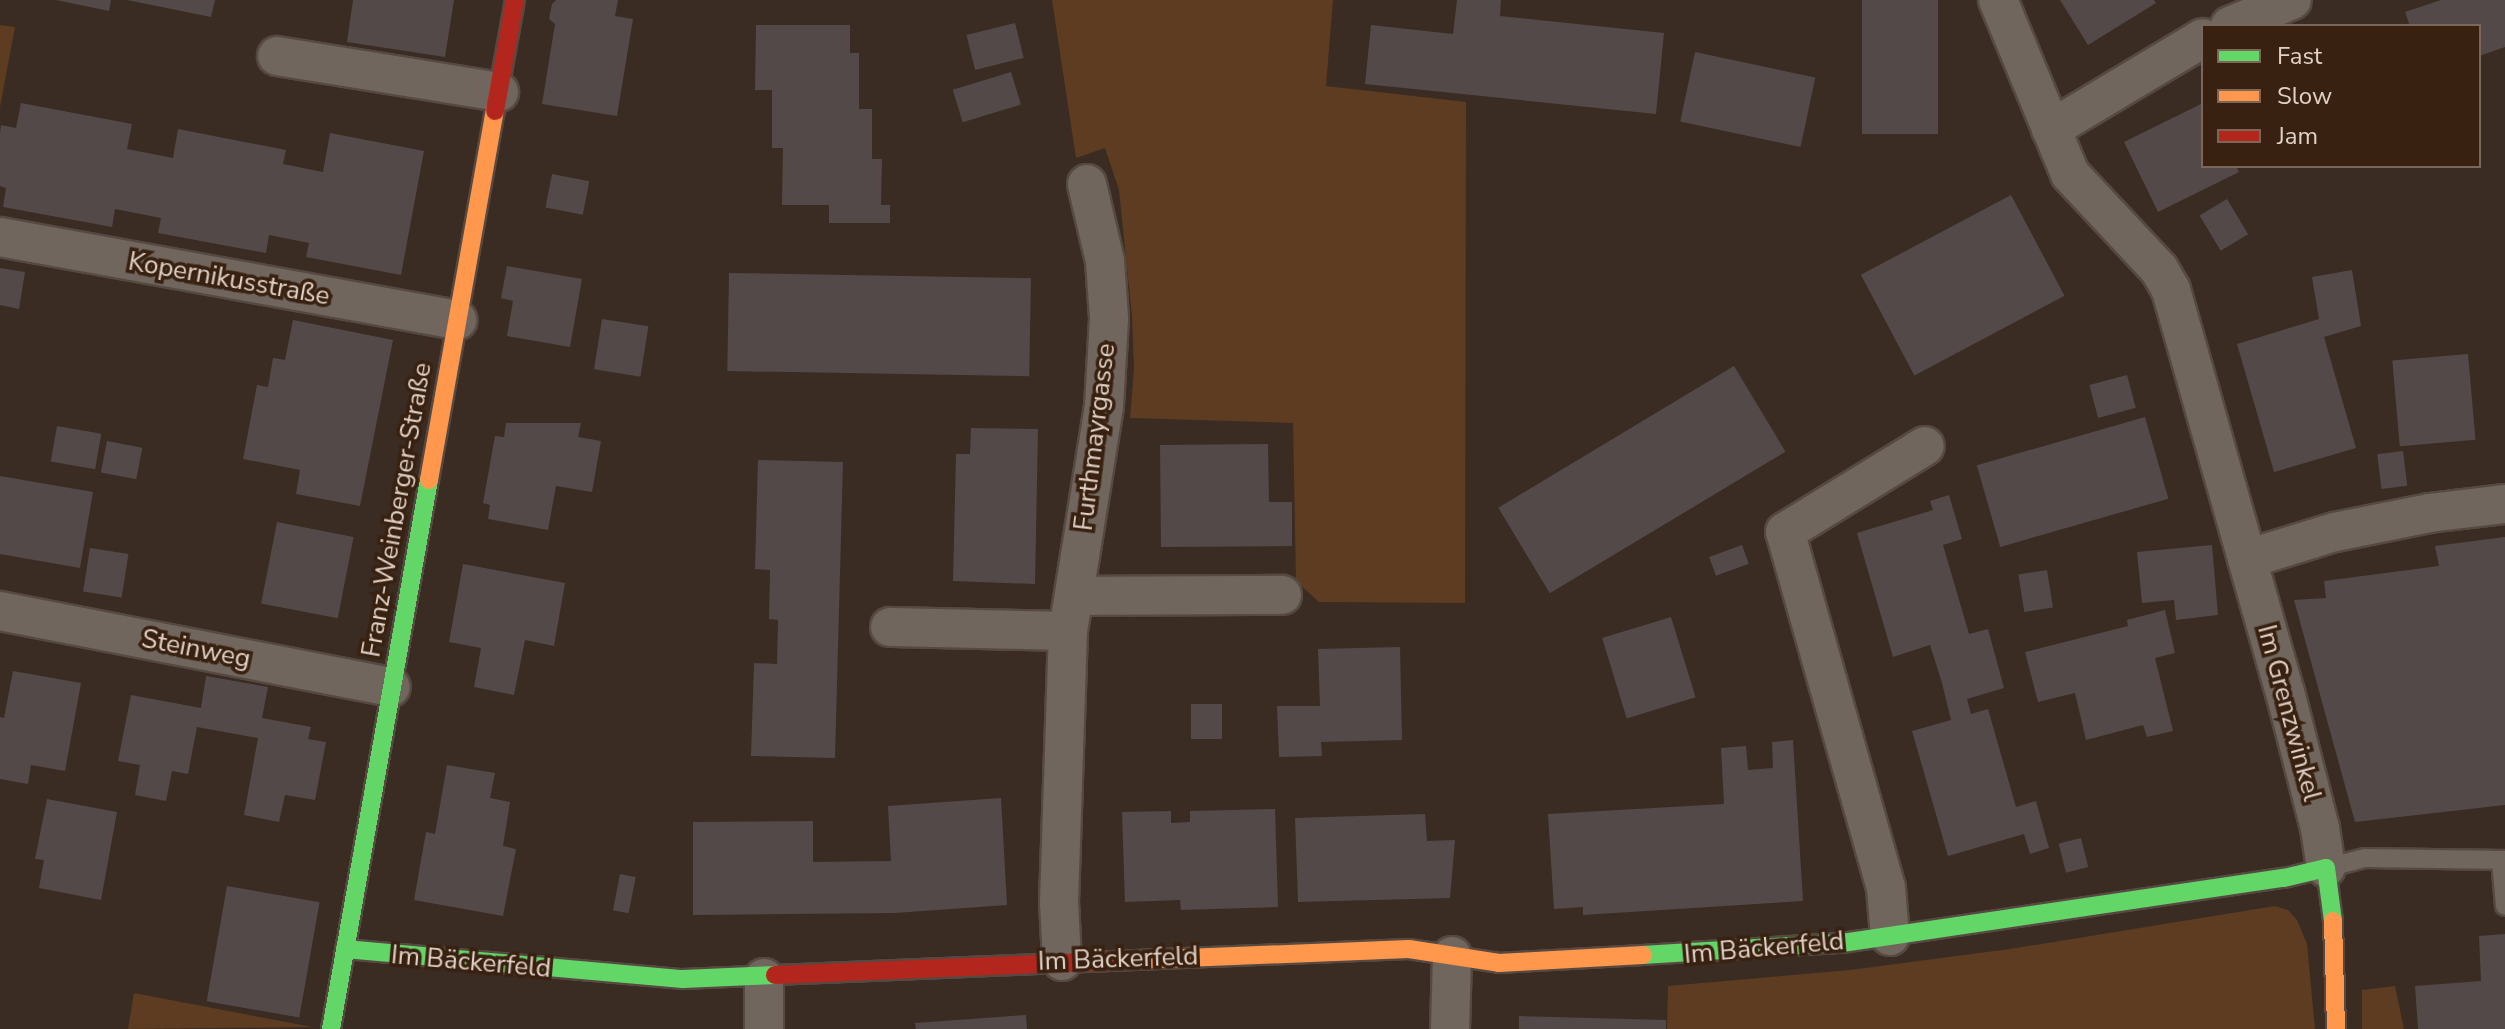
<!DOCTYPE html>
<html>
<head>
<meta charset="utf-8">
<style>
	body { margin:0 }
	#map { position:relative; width:2505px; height:1029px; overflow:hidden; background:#3a2c23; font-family:"Nunito Sans",sans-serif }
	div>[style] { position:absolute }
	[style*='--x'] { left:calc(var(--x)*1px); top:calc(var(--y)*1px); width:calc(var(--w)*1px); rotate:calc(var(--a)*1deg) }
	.green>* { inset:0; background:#5d3c22 }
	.building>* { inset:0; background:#534949; transform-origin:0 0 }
	.roads { filter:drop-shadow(2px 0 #564942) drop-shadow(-2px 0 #564942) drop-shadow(0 2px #564942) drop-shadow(0 -2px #564942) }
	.lane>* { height:18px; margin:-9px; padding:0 9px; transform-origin:9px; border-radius:9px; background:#70665e }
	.street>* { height:38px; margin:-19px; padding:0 19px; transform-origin:19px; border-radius:19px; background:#70665e }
	.fast>* { height:18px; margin:-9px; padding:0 9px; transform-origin:9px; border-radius:9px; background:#63d668 }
	.slow>* { height:18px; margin:-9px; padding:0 9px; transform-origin:9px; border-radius:9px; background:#ff974d }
	.jam>* { height:18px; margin:-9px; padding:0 9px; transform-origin:9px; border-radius:9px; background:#b3261e }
	span { translate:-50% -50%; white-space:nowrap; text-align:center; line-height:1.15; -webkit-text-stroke:7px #382110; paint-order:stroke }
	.street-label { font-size:26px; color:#e0d0c6 }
	.legend { position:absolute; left:2201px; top:24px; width:280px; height:144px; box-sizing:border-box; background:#382110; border:2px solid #7b6759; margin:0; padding:10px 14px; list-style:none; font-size:24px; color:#e0d0c6 }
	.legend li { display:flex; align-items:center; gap:16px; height:40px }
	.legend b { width:40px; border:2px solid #7b6759 }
</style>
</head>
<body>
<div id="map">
	<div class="green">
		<div style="clip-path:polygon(1052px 0,1333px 0,1326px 86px,1466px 102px,1465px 603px,1319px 602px,1296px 581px,1293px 423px,1130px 418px,1134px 369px,1132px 316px,1119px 190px,1105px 148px,1076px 158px)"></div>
		<div style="clip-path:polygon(0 25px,15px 27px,0 107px)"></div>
		<div style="clip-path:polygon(2275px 906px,2288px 910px,2297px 920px,2307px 944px,2315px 1029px,1667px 1029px,1668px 986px,1850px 970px,2010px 949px)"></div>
		<div style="clip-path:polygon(2395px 986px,2404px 1029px,2362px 1029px,2362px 990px)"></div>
		<div style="clip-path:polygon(134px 993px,312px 1027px,128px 1029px)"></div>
	</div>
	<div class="building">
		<div style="clip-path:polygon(56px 0,111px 0,109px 11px)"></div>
		<div style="clip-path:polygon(127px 0,215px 0,211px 17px)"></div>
		<div style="clip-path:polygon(353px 0,454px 0,445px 57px,347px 42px)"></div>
		<div style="clip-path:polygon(556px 0,618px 0,615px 16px,633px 19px,617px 116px,542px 104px,555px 24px,549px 19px,552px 4px)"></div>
		<div style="clip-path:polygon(1457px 0,1501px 0,1500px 16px,1664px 33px,1656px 114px,1365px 84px,1371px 25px,1453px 34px)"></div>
		<div style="left:1862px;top:0;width:76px;height:134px"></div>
		<div style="clip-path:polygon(2060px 0,2154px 0,2156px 3px,2088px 45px)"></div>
		<div style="clip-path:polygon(2441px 0,2505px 0,2505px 47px,2479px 56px,2479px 26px,2410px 26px,2405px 12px)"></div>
		<div style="left:1015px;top:23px;width:36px;height:50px;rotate:76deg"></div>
		<div style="clip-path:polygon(756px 25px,850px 25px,850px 53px,859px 53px,859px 109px,872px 109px,872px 159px,882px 159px,881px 205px,890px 205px,890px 223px,829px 223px,829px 205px,782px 205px,783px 148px,772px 148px,772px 90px,755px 90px)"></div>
		<div style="left:1695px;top:52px;width:123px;height:71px;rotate:12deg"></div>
		<div style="left:1011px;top:72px;width:34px;height:61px;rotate:73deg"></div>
		<div style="clip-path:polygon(21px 103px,132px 124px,127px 149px,173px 158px,178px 129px,286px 150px,283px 164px,323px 172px,330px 133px,424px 151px,401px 275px,306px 257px,309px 243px,269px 235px,266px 253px,158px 233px,161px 218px,115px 209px,112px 227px,3px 207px,6px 188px,0 186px,0 133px,1px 125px,16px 128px)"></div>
		<div style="clip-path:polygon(2203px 103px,2203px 166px,2236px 166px,2239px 172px,2158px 212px,2124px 142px)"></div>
		<div style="left:552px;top:174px;width:38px;height:34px;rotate:11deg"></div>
		<div style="left:2011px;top:195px;width:114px;height:170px;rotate:62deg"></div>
		<div style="left:2227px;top:199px;width:41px;height:32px;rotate:59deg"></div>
		<div style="clip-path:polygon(507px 266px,582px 279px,570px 347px,507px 336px,513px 301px,501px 298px)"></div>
		<div style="clip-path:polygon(0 268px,25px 272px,19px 309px,0 305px)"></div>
		<div style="clip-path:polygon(2352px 270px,2361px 326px,2324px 337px,2356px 448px,2274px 472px,2237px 344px,2319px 319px,2312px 277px)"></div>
		<div style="left:729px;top:273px;width:302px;height:98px;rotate:1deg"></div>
		<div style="left:602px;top:319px;width:47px;height:51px;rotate:9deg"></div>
		<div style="clip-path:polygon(293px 320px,393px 340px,360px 506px,296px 494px,300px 470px,243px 459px,257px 385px,268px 387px,273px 358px,285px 360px)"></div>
		<div style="left:2468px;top:354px;width:86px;height:76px;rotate:85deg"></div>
		<div style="left:1734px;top:366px;width:100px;height:275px;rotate:59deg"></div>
		<div style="left:2127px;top:375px;width:34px;height:39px;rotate:75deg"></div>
		<div style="left:2145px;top:417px;width:85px;height:175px;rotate:74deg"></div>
		<div style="clip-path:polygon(506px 423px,581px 423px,578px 437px,601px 441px,592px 492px,556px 486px,548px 530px,488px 519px,490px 505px,483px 503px,495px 436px,504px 437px)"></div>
		<div style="left:57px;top:426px;width:45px;height:36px;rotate:10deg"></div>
		<div style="clip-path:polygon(971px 428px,1038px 429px,1035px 584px,953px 581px,956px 454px,970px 454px)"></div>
		<div style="left:107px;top:441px;width:36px;height:32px;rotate:11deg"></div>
		<div style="clip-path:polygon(1268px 444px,1269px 502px,1292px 502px,1292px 546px,1161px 547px,1160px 445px)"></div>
		<div style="left:2403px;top:451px;width:35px;height:26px;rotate:83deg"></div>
		<div style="clip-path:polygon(758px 460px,843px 462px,835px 758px,751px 756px,754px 663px,777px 664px,778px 620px,769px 619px,770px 570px,755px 569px)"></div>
		<div style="clip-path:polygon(0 476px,93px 492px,80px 568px,0 554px)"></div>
		<div style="clip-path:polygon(1949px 495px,1962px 539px,1943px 545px,1969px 634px,1988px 629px,2004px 688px,1967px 699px,1971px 714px,1988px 709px,2016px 807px,2036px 801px,2049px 848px,2030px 854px,2024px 834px,1948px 856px,1912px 731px,1951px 720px,1942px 683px,1930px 645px,1893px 657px,1857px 533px,1933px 510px,1930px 501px)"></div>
		<div style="left:277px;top:522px;width:78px;height:83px;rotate:11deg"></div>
		<div style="clip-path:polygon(2505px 537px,2505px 805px,2355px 822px,2294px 600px,2326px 598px,2324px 581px,2439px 566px,2435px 546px)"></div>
		<div style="left:1742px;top:545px;width:20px;height:35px;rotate:70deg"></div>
		<div style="clip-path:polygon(2212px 545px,2218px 615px,2176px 620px,2174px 600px,2142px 603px,2137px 552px)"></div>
		<div style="left:90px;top:548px;width:39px;height:44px;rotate:9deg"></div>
		<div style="clip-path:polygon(463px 564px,565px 583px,554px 646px,525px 640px,514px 695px,474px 687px,481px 648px,449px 642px)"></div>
		<div style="left:2047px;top:570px;width:38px;height:29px;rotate:81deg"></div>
		<div style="clip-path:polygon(2165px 610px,2175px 653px,2155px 658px,2173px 731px,2147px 737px,2143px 725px,2086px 740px,2075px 693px,2038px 702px,2025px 652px,2128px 626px,2127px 620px)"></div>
		<div style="left:1671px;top:617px;width:84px;height:72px;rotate:73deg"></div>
		<div style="clip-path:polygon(1400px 647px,1402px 740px,1321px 742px,1322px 756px,1279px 757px,1277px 706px,1320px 706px,1318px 649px)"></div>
		<div style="clip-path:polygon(13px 671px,81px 683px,65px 771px,31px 765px,28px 784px,0 779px,0 717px,4px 718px)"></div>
		<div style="clip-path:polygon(206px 676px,268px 687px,262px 718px,311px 727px,308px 739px,326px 742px,315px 800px,285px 795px,279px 822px,244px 815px,258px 738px,197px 727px,188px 774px,172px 771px,166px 801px,135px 795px,140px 765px,118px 761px,131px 695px,201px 708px)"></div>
		<div style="left:1191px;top:704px;width:31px;height:35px"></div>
		<div style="clip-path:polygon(1793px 740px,1803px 901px,1583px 915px,1583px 907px,1554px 909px,1548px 814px,1724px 804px,1721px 748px,1746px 746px,1748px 770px,1773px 768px,1772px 742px)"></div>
		<div style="clip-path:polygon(447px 765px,495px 773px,490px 798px,510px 802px,503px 846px,516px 849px,503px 916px,414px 900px,426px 832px,435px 834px)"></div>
		<div style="clip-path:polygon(1001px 798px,1007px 905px,895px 913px,693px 915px,693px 822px,813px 821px,813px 862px,891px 861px,888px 806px)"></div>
		<div style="clip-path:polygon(47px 799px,117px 812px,101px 900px,39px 888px,44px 860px,35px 859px)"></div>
		<div style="clip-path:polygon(1275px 809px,1278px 907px,1181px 910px,1180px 900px,1125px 902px,1122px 812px,1171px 811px,1171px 823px,1190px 822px,1190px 811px)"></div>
		<div style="clip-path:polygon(1425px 814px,1427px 841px,1455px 840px,1450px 898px,1298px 902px,1295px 818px)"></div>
		<div style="left:2081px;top:838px;width:30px;height:23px;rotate:76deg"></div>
		<div style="left:620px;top:874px;width:16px;height:37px;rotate:11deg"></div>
		<div style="left:227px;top:886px;width:94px;height:117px;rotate:10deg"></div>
		<div style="clip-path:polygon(2505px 934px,2505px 1029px,2418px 1029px,2415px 986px,2481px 981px,2479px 936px)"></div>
		<div style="clip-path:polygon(1026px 1015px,1027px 1029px,916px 1029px,915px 1023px)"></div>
		<div style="clip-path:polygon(1519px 1016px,1666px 1020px,1666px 1029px,1519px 1029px)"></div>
	</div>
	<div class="roads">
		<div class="lane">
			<div style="--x:2501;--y:860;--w:46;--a:85"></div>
			<div style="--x:2326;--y:868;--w:40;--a:-14.4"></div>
			<div style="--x:2365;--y:858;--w:140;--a:0.8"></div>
		</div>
		<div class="street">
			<div style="--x:1998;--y:0;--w:188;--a:67.5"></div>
			<div style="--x:2070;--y:174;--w:130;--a:46.9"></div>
			<div style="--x:2159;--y:269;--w:24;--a:60"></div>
			<div style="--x:2171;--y:290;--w:418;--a:74.2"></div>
			<div style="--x:2285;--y:692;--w:140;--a:75.6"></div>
			<div style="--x:2320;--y:828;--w:40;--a:81.5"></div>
			<div style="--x:2230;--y:26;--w:67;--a:-22.8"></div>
			<div style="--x:277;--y:56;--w:225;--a:9.2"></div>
			<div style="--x:2051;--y:129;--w:177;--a:-30.9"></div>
			<div style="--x:0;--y:237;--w:465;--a:10.3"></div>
			<div style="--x:2247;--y:559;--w:92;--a:-17.1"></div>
			<div style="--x:2335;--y:532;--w:96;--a:-11.4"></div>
			<div style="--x:2429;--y:513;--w:77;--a:-6.8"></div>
			<div style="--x:1074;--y:596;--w:208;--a:-0.3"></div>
			<div style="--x:0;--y:611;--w:398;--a:11"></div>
			<div style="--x:890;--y:627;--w:178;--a:1.3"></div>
			<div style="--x:1890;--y:936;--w:48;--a:-94.8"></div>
			<div style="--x:1886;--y:888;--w:370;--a:-105.8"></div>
			<div style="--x:1785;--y:532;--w:164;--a:-31.6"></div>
			<div style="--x:1062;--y:961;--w:59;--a:-92.9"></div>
			<div style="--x:1059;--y:902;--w:271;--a:-88.1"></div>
			<div style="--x:1068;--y:631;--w:228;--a:-80.9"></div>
			<div style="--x:1104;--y:406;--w:88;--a:-86.7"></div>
			<div style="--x:1109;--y:318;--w:57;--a:-94"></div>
			<div style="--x:1105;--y:261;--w:79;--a:-103.2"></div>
			<div style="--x:764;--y:1029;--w:51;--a:-90"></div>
			<div style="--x:1450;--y:1029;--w:73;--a:-88.4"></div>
		</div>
		<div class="fast">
			<div style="--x:345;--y:949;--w:339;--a:5.1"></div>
			<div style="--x:683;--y:979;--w:92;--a:-2.5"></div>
			<div style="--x:1643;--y:955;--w:199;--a:-3.5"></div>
			<div style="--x:1842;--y:943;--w:447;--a:-8.4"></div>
			<div style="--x:2284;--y:878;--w:43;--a:-13.4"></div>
			<div style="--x:2326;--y:868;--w:53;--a:82.5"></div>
			<div style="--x:331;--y:1029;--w:558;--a:-79.88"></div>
		</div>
		<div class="slow">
			<div style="--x:429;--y:480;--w:375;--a:-79.9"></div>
			<div style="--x:2333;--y:921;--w:108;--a:88.4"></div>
			<div style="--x:1111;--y:961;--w:298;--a:-2.3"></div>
			<div style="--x:1409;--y:949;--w:91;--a:8.8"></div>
			<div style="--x:1499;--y:963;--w:144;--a:-3.2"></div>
		</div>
		<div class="jam">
			<div style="--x:495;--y:111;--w:113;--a:-79.8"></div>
			<div style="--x:775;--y:975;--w:336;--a:-2.4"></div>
		</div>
	</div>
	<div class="street-label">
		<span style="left:229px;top:279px;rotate:10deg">Kopernikusstraße</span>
		<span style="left:1095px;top:437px;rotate:-83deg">Furthmayrgasse</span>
		<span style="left:397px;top:510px;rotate:-80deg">Franz-Weinberger-Straße</span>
		<span style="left:196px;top:649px;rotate:11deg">Steinweg</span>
		<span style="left:2289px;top:713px;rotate:75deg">Im Grenzwinkel</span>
		<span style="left:1764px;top:948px;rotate:-5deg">Im Bäckerfeld</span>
		<span style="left:1118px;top:959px;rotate:-2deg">Im Bäckerfeld</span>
		<span style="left:471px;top:962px;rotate:5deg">Im Bäckerfeld</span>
	</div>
	<ul class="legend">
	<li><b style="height:10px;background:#63d668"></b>Fast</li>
	<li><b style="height:10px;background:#ff974d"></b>Slow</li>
	<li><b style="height:10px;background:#b3261e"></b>Jam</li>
	</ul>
</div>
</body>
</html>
